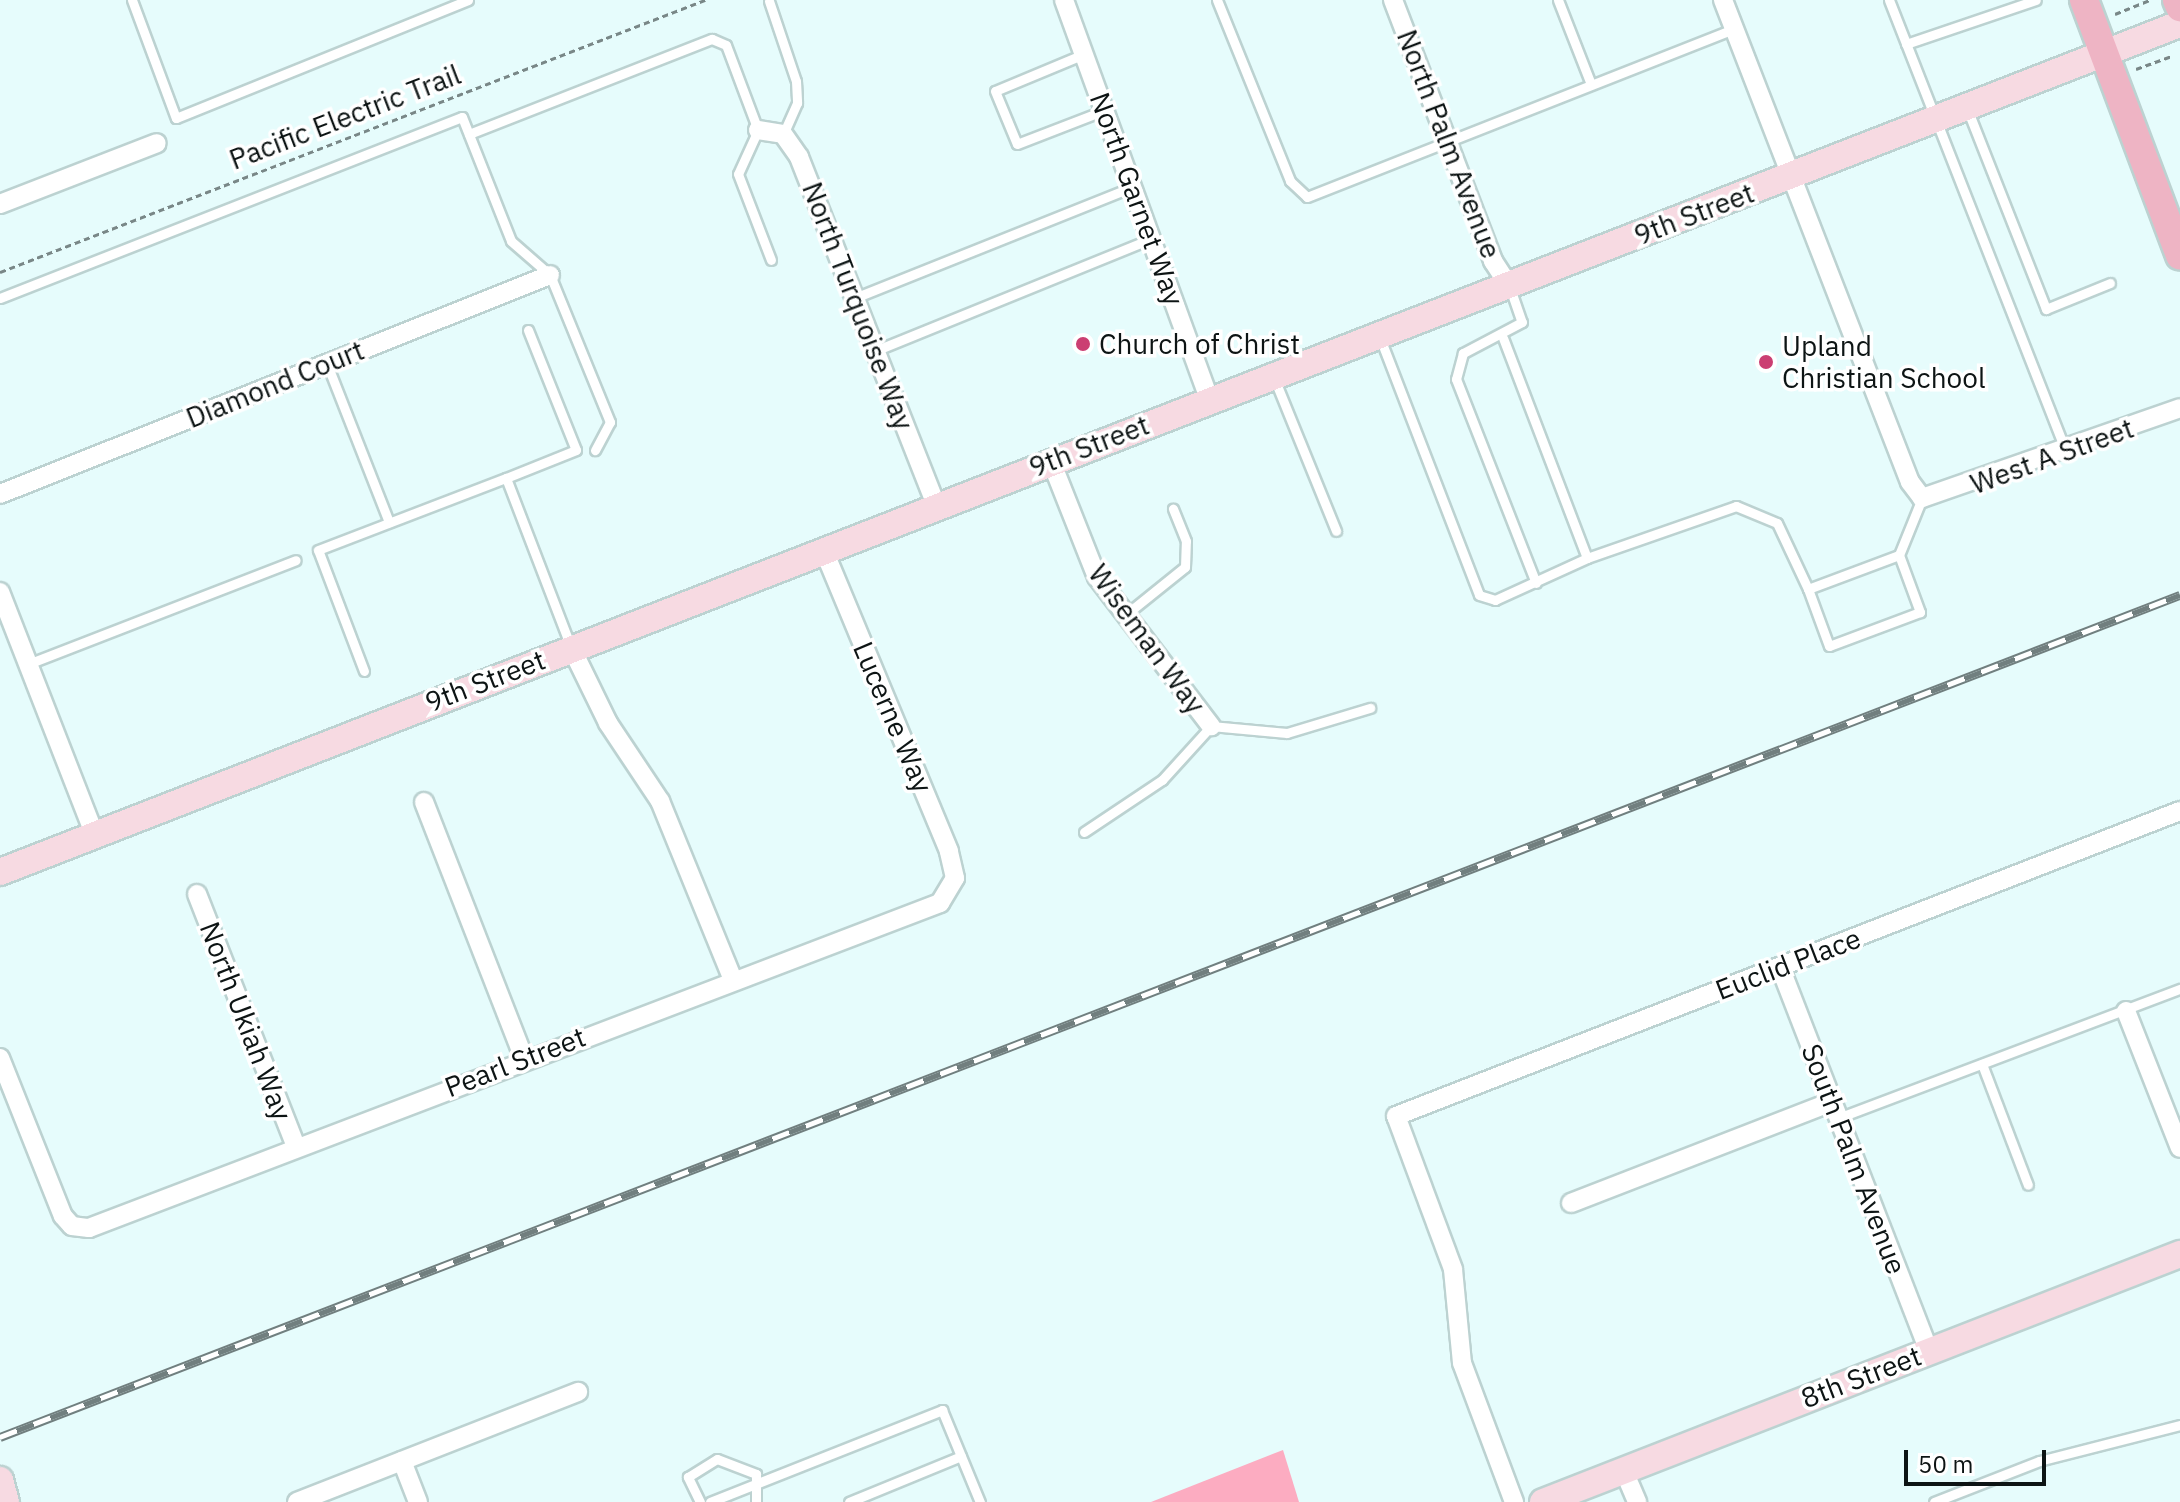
<!DOCTYPE html>
<html>
<head>
<meta charset="utf-8">
<style>
	body { margin:0 }
	#map { position:relative; width:2180px; height:1502px; overflow:hidden; background:#e6fcfc; font-family:"IBM Plex Sans",sans-serif }
	div>[style] { position:absolute }
	[style*='--x'] { left:calc(var(--x)*1px); top:calc(var(--y)*1px); width:calc(var(--w)*1px); rotate:calc(var(--a)*1deg) }
	.green>* { inset:0; background:#fcacc1 }
	.path>* { height:3px; margin-top:-1.5px; transform-origin:0; background:repeating-linear-gradient(90deg,#798787 0 6px,transparent 0 10px) }
	.roads { filter:drop-shadow(2px 0 #bcd2d1) drop-shadow(-2px 0 #bcd2d1) drop-shadow(0 2px #bcd2d1) drop-shadow(0 -2px #bcd2d1) }
	.lane>* { height:9px; margin:-4.5px; padding:0 4.5px; transform-origin:4.5px; border-radius:4.5px; background:#fff }
	.street>* { height:18px; margin:-9px; padding:0 9px; transform-origin:9px; border-radius:9px; background:#fff }
	.secondary>* { height:26px; margin:-13px; padding:0 13px; transform-origin:13px; border-radius:13px; background:#f7dae2 }
	.primary>* { height:28px; margin:-14px; padding:0 14px; transform-origin:14px; border-radius:14px; background:#eeb4c4 }
	.rail>* { height:9px; margin-top:-4.5px; transform-origin:0; background:repeating-linear-gradient(90deg,#fff 0 18px,#717f7f 0 36px); box-sizing:border-box; border-block:2px solid #717f7f }
	.dots>* { width:22px; height:22px; translate:-50% -50%; box-sizing:border-box; border:4px solid #fff; border-radius:50% }
	span { translate:-50% -50%; white-space:nowrap; text-align:center; line-height:1.15; -webkit-text-stroke:7px #fff; paint-order:stroke }
	.street-label { font-size:28px; color:#0d1414 }
	.poi-label { font-size:28px; color:#0d1414 }
	.left { translate:0 -50%; text-align:left }
	.scale { position:absolute; left:1904px; top:1450px; width:142px; height:36px; box-sizing:border-box; border:4px solid #0d1414; border-top:0; padding-left:10px; font-size:24px; line-height:28px; white-space:nowrap; color:#0d1414; -webkit-text-stroke:6px #fff; paint-order:stroke }
</style>
</head>
<body>
<div id="map">
	<div class="green">
		<div style="clip-path:polygon(1283px 1450px,1299px 1502px,1151px 1502px)"></div>
	</div>
	<div class="path">
		<div style="--x:2115;--y:14;--w:38;--a:-22"></div>
		<div style="--x:2136;--y:69;--w:38;--a:-20"></div>
		<div style="--x:0;--y:272;--w:756;--a:-21.1"></div>
	</div>
	<div class="roads">
		<div class="lane">
			<div style="--x:132;--y:0;--w:126;--a:69.6"></div>
			<div style="--x:176;--y:118;--w:315;--a:-22"></div>
			<div style="--x:1217;--y:0;--w:195;--a:68"></div>
			<div style="--x:1290;--y:181;--w:23;--a:43"></div>
			<div style="--x:1307;--y:197;--w:459;--a:-21.5"></div>
			<div style="--x:1558;--y:0;--w:90;--a:68.6"></div>
			<div style="--x:1889;--y:0;--w:484;--a:68.6"></div>
			<div style="--x:769;--y:1;--w:84;--a:71.4"></div>
			<div style="--x:796;--y:81;--w:22;--a:87"></div>
			<div style="--x:797;--y:103;--w:34;--a:114"></div>
			<div style="--x:1906;--y:44;--w:137;--a:-18.7"></div>
			<div style="--x:1084;--y:54;--w:96;--a:157.4"></div>
			<div style="--x:995;--y:91;--w:57;--a:67.5"></div>
			<div style="--x:1017;--y:144;--w:94;--a:-21.1"></div>
			<div style="--x:1968;--y:111;--w:213;--a:68.5"></div>
			<div style="--x:2046;--y:309;--w:69;--a:-22.1"></div>
			<div style="--x:469;--y:134;--w:261;--a:-21.4"></div>
			<div style="--x:712;--y:39;--w:15;--a:23"></div>
			<div style="--x:726;--y:45;--w:91;--a:69.4"></div>
			<div style="--x:758;--y:130;--w:48;--a:114.4"></div>
			<div style="--x:738;--y:174;--w:92;--a:69"></div>
			<div style="--x:1510;--y:288;--w:36;--a:71"></div>
			<div style="--x:1522;--y:322;--w:67;--a:152.3"></div>
			<div style="--x:1463;--y:353;--w:27;--a:105"></div>
			<div style="--x:1456;--y:379;--w:219;--a:68.6"></div>
			<div style="--x:857;--y:297;--w:296;--a:-21.8"></div>
			<div style="--x:0;--y:298;--w:496;--a:-21.4"></div>
			<div style="--x:462;--y:117;--w:133;--a:68.4"></div>
			<div style="--x:511;--y:241;--w:52;--a:41.1"></div>
			<div style="--x:550;--y:275;--w:159;--a:67.8"></div>
			<div style="--x:610;--y:422;--w:32;--a:118"></div>
			<div style="--x:528;--y:330;--w:129;--a:68.2"></div>
			<div style="--x:576;--y:450;--w:75;--a:158.2"></div>
			<div style="--x:506;--y:478;--w:181;--a:69"></div>
			<div style="--x:1380;--y:338;--w:275;--a:68.9"></div>
			<div style="--x:1479;--y:595;--w:17;--a:17"></div>
			<div style="--x:1495;--y:600;--w:101;--a:-24.5"></div>
			<div style="--x:1587;--y:558;--w:235;--a:-110.9"></div>
			<div style="--x:877;--y:350;--w:296;--a:-22.1"></div>
			<div style="--x:327;--y:364;--w:170;--a:68.6"></div>
			<div style="--x:1274;--y:378;--w:165;--a:67.9"></div>
			<div style="--x:1899;--y:555;--w:61;--a:69.8"></div>
			<div style="--x:1920;--y:612;--w:97;--a:159.5"></div>
			<div style="--x:1829;--y:646;--w:61;--a:-110.2"></div>
			<div style="--x:1808;--y:589;--w:97;--a:-20.5"></div>
			<div style="--x:1899;--y:555;--w:61;--a:-68"></div>
			<div style="--x:1587;--y:558;--w:158;--a:-19.2"></div>
			<div style="--x:1736;--y:506;--w:44;--a:22.5"></div>
			<div style="--x:1777;--y:523;--w:73;--a:64.8"></div>
			<div style="--x:1124;--y:616;--w:78;--a:-38.8"></div>
			<div style="--x:1185;--y:567;--w:26;--a:-88"></div>
			<div style="--x:1186;--y:541;--w:35;--a:-112"></div>
			<div style="--x:28;--y:664;--w:287;--a:-21.2"></div>
			<div style="--x:364;--y:671;--w:129;--a:-110.8"></div>
			<div style="--x:318;--y:550;--w:201;--a:-21"></div>
			<div style="--x:1084;--y:832;--w:94;--a:-33.7"></div>
			<div style="--x:1162;--y:780;--w:73;--a:-47.8"></div>
			<div style="--x:1211;--y:726;--w:76;--a:5.3"></div>
			<div style="--x:1287;--y:733;--w:87;--a:-16.8"></div>
			<div style="--x:1982;--y:1064;--w:129;--a:69.2"></div>
			<div style="--x:1838;--y:1118;--w:366;--a:-20.7"></div>
			<div style="--x:700;--y:1502;--w:28;--a:-116"></div>
			<div style="--x:688;--y:1477;--w:34;--a:-32"></div>
			<div style="--x:717;--y:1459;--w:42;--a:21"></div>
			<div style="--x:756;--y:1474;--w:28;--a:90"></div>
			<div style="--x:710;--y:1502;--w:250;--a:-21.6"></div>
			<div style="--x:942;--y:1410;--w:100;--a:67.6"></div>
			<div style="--x:849;--y:1502;--w:121;--a:-22.3"></div>
			<div style="--x:1934;--y:1502;--w:113;--a:-21.3"></div>
			<div style="--x:2039;--y:1461;--w:146;--a:-14.3"></div>
		</div>
		<div class="street">
			<div style="--x:1064;--y:0;--w:425;--a:70"></div>
			<div style="--x:1393;--y:0;--w:280;--a:69"></div>
			<div style="--x:1493;--y:261;--w:30;--a:57"></div>
			<div style="--x:1723;--y:0;--w:517;--a:68.8"></div>
			<div style="--x:1910;--y:482;--w:20;--a:53"></div>
			<div style="--x:1922;--y:498;--w:273;--a:-19.2"></div>
			<div style="--x:758;--y:130;--w:25;--a:9"></div>
			<div style="--x:783;--y:134;--w:28;--a:55"></div>
			<div style="--x:799;--y:157;--w:374;--a:68.5"></div>
			<div style="--x:0;--y:204;--w:168;--a:-21.2"></div>
			<div style="--x:1051;--y:461;--w:125;--a:68.4"></div>
			<div style="--x:1097;--y:577;--w:188;--a:52.6"></div>
			<div style="--x:0;--y:494;--w:592;--a:-21.71"></div>
			<div style="--x:0;--y:592;--w:259;--a:68.7"></div>
			<div style="--x:571;--y:647;--w:85;--a:64"></div>
			<div style="--x:608;--y:723;--w:94;--a:56.3"></div>
			<div style="--x:660;--y:801;--w:190;--a:67.8"></div>
			<div style="--x:424;--y:802;--w:276;--a:68.7"></div>
			<div style="--x:197;--y:894;--w:272;--a:68.6"></div>
			<div style="--x:1780;--y:967;--w:412;--a:68.8"></div>
			<div style="--x:2126;--y:1011;--w:147;--a:68.5"></div>
			<div style="--x:0;--y:1058;--w:170;--a:68.3"></div>
			<div style="--x:63;--y:1216;--w:13;--a:48"></div>
			<div style="--x:72;--y:1226;--w:17;--a:7"></div>
			<div style="--x:89;--y:1228;--w:911;--a:-20.9"></div>
			<div style="--x:940;--y:903;--w:29;--a:-59"></div>
			<div style="--x:955;--y:878;--w:28;--a:-103"></div>
			<div style="--x:949;--y:851;--w:328;--a:-112.6"></div>
			<div style="--x:1571;--y:1203;--w:280;--a:-21.2"></div>
			<div style="--x:402;--y:1461;--w:44;--a:68.7"></div>
			<div style="--x:1624;--y:1471;--w:34;--a:67"></div>
			<div style="--x:297;--y:1502;--w:302;--a:-21.4"></div>
			<div style="--x:1514;--y:1502;--w:148;--a:-110.5"></div>
			<div style="--x:1462;--y:1363;--w:94;--a:-95.5"></div>
			<div style="--x:1453;--y:1269;--w:163;--a:-110.4"></div>
			<div style="--x:1396;--y:1116;--w:841;--a:-21.26"></div>
		</div>
		<div class="secondary">
			<div style="--x:0;--y:872;--w:2339;--a:-21.26"></div>
			<div style="--x:0;--y:1480;--w:23;--a:75"></div>
			<div style="--x:1543;--y:1502;--w:684;--a:-21.27"></div>
		</div>
		<div class="primary">
			<div style="--x:2084;--y:0;--w:273;--a:69.4"></div>
			<div style="--x:2177;--y:0;--w:8;--a:67"></div>
		</div>
	</div>
	<div class="rail">
		<div style="--x:0;--y:1437;--w:2337;--a:-21.12"></div>
	</div>
	<div class="dots">
		<div style="left:1083px;top:344px;background:#cb3f72"></div>
		<div style="left:1766px;top:362px;background:#cb3f72"></div>
	</div>
	<div class="street-label">
		<span style="left:345px;top:117px;rotate:-21deg">Pacific Electric Trail</span>
		<span style="left:1449px;top:144px;rotate:69deg">North Palm Avenue</span>
		<span style="left:1137px;top:199px;rotate:70deg">North Garnet Way</span>
		<span style="left:1694px;top:214px;rotate:-21deg">9th Street</span>
		<span style="left:858px;top:306px;rotate:69deg">North Turquoise Way</span>
		<span style="left:275px;top:384px;rotate:-22deg">Diamond Court</span>
		<span style="left:1089px;top:446px;rotate:-21deg">9th Street</span>
		<span style="left:2052px;top:456px;rotate:-20deg">West A Street</span>
		<span style="left:1147px;top:639px;rotate:54deg">Wiseman Way</span>
		<span style="left:485px;top:681px;rotate:-21deg">9th Street</span>
		<span style="left:893px;top:717px;rotate:67deg">Lucerne Way</span>
		<span style="left:1788px;top:964px;rotate:-21deg">Euclid Place</span>
		<span style="left:246px;top:1021px;rotate:69deg">North Ukiah Way</span>
		<span style="left:515px;top:1062px;rotate:-21deg">Pearl Street</span>
		<span style="left:1854px;top:1159px;rotate:69deg">South Palm Avenue</span>
		<span style="left:1861px;top:1377px;rotate:-21deg">8th Street</span>
	</div>
	<div class="poi-label">
		<span class="left" style="left:1099px;top:344px">Church of Christ</span>
		<span class="left" style="left:1782px;top:362px">Upland<br>Christian School</span>
	</div>
	<div class="scale">50 m</div>
</div>
</body>
</html>
